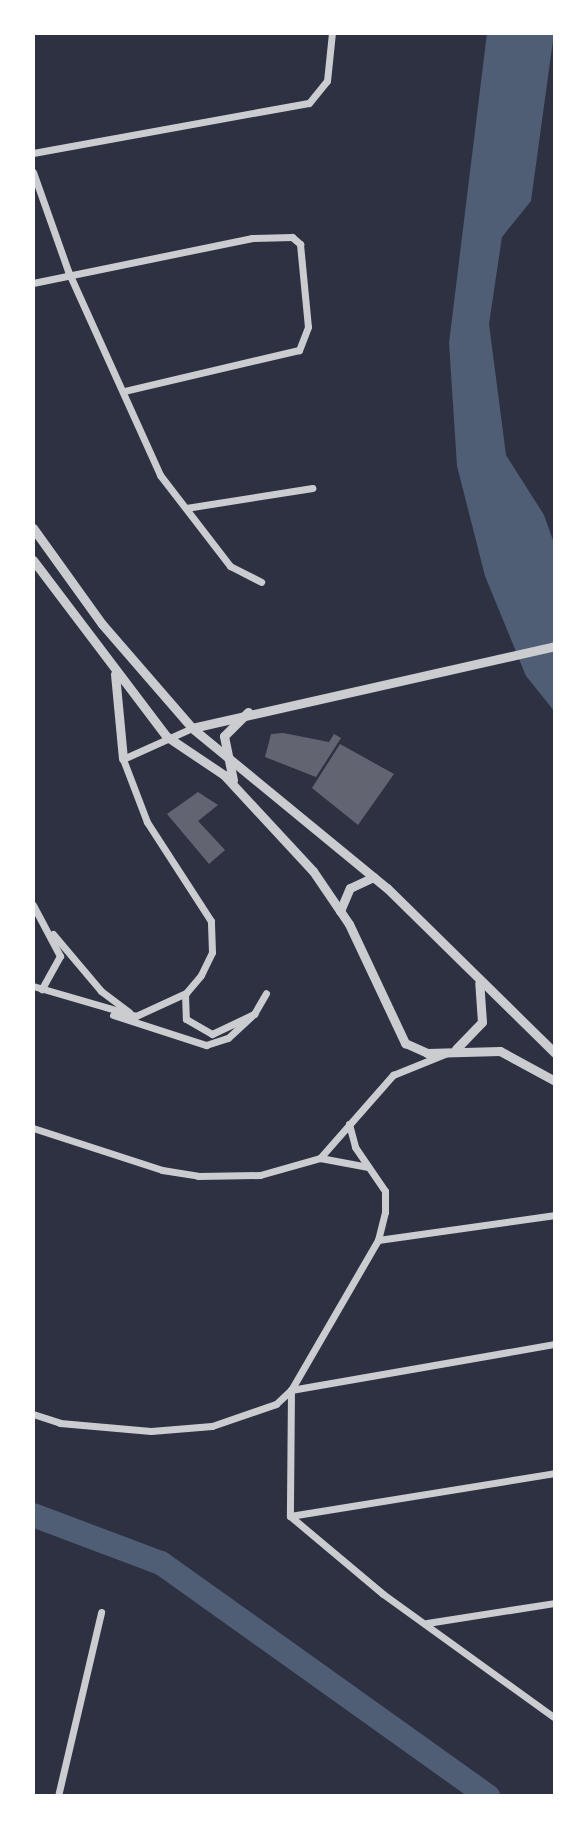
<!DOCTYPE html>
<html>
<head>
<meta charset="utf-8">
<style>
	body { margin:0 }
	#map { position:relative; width:588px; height:1829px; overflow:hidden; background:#2d3142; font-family:"Nunito Sans",sans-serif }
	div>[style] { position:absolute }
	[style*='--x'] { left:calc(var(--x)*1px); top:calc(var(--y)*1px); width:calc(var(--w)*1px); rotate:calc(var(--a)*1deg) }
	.water>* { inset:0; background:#4f5d75 }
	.river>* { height:24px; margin:-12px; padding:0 12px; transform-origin:12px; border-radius:12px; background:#4f5d75 }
	.building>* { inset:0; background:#626471 }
	.minor>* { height:7px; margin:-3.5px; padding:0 3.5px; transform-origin:3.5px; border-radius:3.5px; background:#caccd0 }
	.tertiary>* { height:9px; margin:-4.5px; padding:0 4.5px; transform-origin:4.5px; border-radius:4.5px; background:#caccd0 }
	span { translate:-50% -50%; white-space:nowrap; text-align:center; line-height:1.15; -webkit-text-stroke:5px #fff; paint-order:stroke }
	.frame { position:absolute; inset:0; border:35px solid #fff; pointer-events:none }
</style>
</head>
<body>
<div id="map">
	<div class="water">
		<div style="clip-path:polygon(487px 33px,554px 33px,531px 201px,502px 237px,489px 324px,506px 455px,544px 515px,555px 546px,555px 712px,526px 676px,485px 576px,457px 466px,449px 343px)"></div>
	</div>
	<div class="river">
		<div style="--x:33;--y:1515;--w:137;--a:20.6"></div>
		<div style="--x:161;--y:1563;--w:402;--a:35.5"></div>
	</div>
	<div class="building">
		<div style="clip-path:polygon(283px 733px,329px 742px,334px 734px,341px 738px,316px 777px,265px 757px,271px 734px)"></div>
		<div style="clip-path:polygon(340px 744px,394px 774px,358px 825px,312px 788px)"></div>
		<div style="clip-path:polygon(198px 792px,218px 805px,198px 821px,225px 850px,209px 864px,167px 814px)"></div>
	</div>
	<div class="minor">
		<div style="--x:33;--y:153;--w:280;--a:-10.3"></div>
		<div style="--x:309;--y:103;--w:28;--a:-51"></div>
		<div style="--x:327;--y:81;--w:48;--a:-84.1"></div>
		<div style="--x:33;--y:172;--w:105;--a:70.5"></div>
		<div style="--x:68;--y:271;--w:224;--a:65.7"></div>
		<div style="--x:160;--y:475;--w:115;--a:52.4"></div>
		<div style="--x:230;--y:566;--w:35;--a:27"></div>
		<div style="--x:33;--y:283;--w:224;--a:-11.6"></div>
		<div style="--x:252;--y:238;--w:40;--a:-1.4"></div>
		<div style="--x:292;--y:237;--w:11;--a:41"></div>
		<div style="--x:300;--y:244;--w:83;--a:84.5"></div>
		<div style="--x:308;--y:327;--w:25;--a:111"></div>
		<div style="--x:299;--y:350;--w:180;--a:166.8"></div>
		<div style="--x:186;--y:508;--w:128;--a:-9"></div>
		<div style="--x:33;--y:905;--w:58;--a:62.1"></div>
		<div style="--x:60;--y:956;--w:38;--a:119"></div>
		<div style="--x:53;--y:934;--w:75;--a:49.9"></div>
		<div style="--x:101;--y:991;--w:35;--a:37"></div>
		<div style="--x:33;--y:986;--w:107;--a:16.2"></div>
		<div style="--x:136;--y:1016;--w:55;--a:-24.7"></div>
		<div style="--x:186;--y:993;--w:23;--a:-50"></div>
		<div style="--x:201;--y:975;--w:25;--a:-64"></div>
		<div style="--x:212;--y:952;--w:31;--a:-92"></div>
		<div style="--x:211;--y:921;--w:118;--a:-122.9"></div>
		<div style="--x:147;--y:822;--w:67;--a:-110.9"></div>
		<div style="--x:123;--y:759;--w:76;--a:-24.2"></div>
		<div style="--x:185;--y:994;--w:25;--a:88"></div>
		<div style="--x:186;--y:1019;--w:30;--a:30"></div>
		<div style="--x:212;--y:1034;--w:47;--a:-25.5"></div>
		<div style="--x:254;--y:1014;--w:24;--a:-60"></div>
		<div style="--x:113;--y:1015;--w:98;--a:17.9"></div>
		<div style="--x:206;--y:1045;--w:23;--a:-18"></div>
		<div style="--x:228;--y:1038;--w:35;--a:-43"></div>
		<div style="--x:349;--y:1124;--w:24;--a:75"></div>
		<div style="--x:355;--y:1147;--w:53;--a:55.7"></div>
		<div style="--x:385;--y:1191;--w:21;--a:90"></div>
		<div style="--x:385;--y:1212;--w:29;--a:104"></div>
		<div style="--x:378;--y:1240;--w:173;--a:120.1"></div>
		<div style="--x:291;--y:1390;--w:126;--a:90.5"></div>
		<div style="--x:290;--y:1516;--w:121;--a:40"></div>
		<div style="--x:383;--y:1594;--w:212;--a:35.8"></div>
		<div style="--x:33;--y:1128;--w:136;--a:18"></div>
		<div style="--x:162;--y:1170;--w:36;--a:9"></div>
		<div style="--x:198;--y:1176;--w:62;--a:-0.9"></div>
		<div style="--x:260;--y:1175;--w:62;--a:-15.8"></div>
		<div style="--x:320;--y:1158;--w:111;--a:-48.7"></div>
		<div style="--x:393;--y:1075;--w:56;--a:-22"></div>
		<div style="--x:320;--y:1158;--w:49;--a:10.6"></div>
		<div style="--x:378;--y:1240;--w:179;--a:-8"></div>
		<div style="--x:33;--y:1414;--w:28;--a:18"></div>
		<div style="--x:60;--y:1423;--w:91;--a:5"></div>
		<div style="--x:151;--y:1431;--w:61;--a:-4.7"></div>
		<div style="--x:212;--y:1426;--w:68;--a:-19"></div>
		<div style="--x:276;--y:1404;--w:21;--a:-43"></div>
		<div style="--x:291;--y:1390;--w:268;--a:-9.9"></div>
		<div style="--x:290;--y:1516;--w:268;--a:-9.2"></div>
		<div style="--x:427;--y:1623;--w:130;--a:-8.9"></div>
		<div style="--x:58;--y:1796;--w:189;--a:-76.8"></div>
	</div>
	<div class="tertiary">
		<div style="--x:33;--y:528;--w:118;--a:54.3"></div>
		<div style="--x:102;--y:624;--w:138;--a:49.1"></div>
		<div style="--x:192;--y:728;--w:252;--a:39.4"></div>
		<div style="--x:387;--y:888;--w:235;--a:44.5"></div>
		<div style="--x:33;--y:560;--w:221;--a:52.9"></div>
		<div style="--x:166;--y:736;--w:70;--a:33.9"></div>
		<div style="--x:224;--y:775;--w:131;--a:47.2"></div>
		<div style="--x:313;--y:871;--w:64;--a:55.8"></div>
		<div style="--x:349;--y:924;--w:132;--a:64.8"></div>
		<div style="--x:405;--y:1043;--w:24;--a:24"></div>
		<div style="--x:427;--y:1053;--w:73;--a:-1.6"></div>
		<div style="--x:500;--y:1051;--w:63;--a:28.6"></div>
		<div style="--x:115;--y:674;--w:85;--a:84.6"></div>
		<div style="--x:192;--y:728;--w:372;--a:-12.7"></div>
		<div style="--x:233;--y:780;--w:45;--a:-101.6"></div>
		<div style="--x:224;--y:736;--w:34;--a:-45"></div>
		<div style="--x:340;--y:911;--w:25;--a:-67"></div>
		<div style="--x:350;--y:888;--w:26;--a:-25"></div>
		<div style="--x:456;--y:1049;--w:37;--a:-46"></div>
		<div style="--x:482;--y:1022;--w:39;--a:-94"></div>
	</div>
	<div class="frame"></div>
</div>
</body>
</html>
